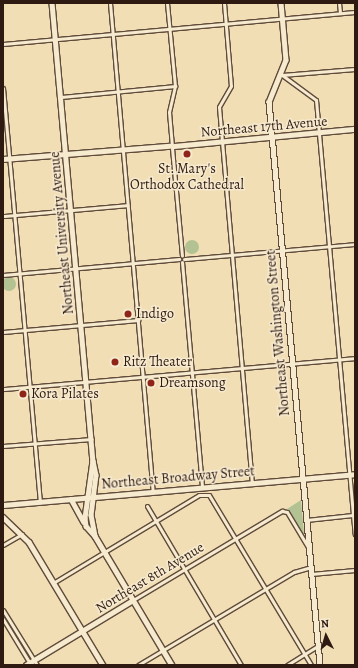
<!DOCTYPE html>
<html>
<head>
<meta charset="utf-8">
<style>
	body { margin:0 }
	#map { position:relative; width:358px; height:668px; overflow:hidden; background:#f1deb5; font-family:Alegreya,serif }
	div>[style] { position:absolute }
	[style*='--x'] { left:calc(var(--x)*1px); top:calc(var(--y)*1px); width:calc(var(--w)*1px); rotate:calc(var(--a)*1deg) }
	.green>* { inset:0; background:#b3c292 }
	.round { border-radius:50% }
	.roads { filter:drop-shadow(1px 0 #604b3b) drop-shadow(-1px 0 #604b3b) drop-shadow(0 1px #604b3b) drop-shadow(0 -1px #604b3b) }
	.street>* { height:3px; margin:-1.5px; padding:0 1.5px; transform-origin:1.5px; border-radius:1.5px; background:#f6eacf }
	.secondary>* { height:4.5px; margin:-2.25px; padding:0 2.25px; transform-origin:2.25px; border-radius:2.25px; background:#f6eacf }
	.dots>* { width:11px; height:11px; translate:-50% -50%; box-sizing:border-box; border:2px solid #f6eacf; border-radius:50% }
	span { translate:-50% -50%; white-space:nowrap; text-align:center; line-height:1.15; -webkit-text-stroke:3px #f6eacf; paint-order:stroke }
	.street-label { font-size:14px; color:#2f1a12 }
	.poi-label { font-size:14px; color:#2f1a12 }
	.left { translate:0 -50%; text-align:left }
	.frame { position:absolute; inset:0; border:4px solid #2f1a12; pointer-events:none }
	.north { position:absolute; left:306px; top:616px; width:40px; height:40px; -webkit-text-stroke:3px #f6eacf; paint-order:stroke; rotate:355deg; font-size:11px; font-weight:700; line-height:16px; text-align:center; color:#2f1a12 }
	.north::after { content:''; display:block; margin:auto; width:14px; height:18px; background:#2f1a12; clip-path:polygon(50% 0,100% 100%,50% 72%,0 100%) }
</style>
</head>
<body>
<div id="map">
	<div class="green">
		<div class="round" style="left:185px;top:240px;width:14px;height:14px"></div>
		<div class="round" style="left:2px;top:277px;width:14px;height:14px"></div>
		<div style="clip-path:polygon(301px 500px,304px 534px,303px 534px,287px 509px)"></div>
	</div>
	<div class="roads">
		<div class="street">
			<div style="--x:110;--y:3;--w:491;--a:85"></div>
			<div style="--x:167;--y:3;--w:83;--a:84.5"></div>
			<div style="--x:175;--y:86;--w:27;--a:103"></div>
			<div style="--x:169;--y:112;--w:32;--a:85"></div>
			<div style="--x:224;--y:3;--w:83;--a:85.2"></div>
			<div style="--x:231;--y:86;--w:24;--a:120"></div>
			<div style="--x:219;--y:107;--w:377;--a:85"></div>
			<div style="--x:339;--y:3;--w:10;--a:84"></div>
			<div style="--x:3;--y:44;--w:353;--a:-5.2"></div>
			<div style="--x:282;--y:75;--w:42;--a:36.3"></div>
			<div style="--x:316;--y:100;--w:436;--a:84.9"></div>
			<div style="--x:282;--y:75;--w:73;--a:-4.7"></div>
			<div style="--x:3;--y:88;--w:416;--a:84.9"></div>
			<div style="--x:61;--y:97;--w:115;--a:-5.5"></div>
			<div style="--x:172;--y:148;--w:108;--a:84.7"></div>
			<div style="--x:3;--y:216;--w:125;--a:-5"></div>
			<div style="--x:184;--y:259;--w:172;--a:-5"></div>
			<div style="--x:182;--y:262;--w:226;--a:84.9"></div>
			<div style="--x:3;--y:275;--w:177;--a:-5.2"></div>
			<div style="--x:3;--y:332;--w:136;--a:-5.1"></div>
			<div style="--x:3;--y:389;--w:353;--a:-5"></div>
			<div style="--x:3;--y:446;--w:89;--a:-4.5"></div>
			<div style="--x:147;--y:506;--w:185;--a:59.4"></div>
			<div style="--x:306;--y:520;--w:47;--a:-6.1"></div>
			<div style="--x:3;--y:545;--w:22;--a:-30"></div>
			<div style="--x:311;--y:574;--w:44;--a:-5.2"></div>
			<div style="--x:53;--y:583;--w:170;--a:-31.1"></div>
			<div style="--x:199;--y:495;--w:10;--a:0"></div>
			<div style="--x:209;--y:495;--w:198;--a:59"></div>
			<div style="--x:133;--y:600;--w:174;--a:-30.9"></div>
			<div style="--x:282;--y:511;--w:5;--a:11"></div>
			<div style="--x:287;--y:512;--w:41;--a:59"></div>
			<div style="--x:3;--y:610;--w:65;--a:58.3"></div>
			<div style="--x:3;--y:619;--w:54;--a:58.7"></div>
			<div style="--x:138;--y:665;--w:182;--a:-30.8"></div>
			<div style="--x:294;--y:572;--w:18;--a:-16"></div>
			<div style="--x:287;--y:665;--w:36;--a:-32"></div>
		</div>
		<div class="secondary">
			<div style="--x:52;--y:3;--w:460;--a:84.9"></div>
			<div style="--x:93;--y:461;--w:58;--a:98"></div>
			<div style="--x:85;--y:518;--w:8;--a:83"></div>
			<div style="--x:86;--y:526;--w:13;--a:48"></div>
			<div style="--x:281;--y:3;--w:57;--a:85"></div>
			<div style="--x:286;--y:60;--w:45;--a:112"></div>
			<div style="--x:269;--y:102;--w:565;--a:84.82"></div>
			<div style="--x:174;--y:146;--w:182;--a:-5.4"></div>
			<div style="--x:3;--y:159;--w:167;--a:-4.5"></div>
			<div style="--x:93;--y:461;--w:14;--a:78"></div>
			<div style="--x:96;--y:475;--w:40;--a:97.1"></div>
			<div style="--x:91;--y:515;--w:21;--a:79"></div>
			<div style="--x:95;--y:536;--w:150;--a:59.2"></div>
			<div style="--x:71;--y:499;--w:26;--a:61"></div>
			<div style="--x:3;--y:505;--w:353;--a:-5"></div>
			<div style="--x:3;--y:517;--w:36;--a:44"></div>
			<div style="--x:29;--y:542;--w:144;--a:59"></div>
			<div style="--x:26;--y:665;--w:125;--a:-31.3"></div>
		</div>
	</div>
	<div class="dots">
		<div style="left:187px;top:154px;background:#8f2418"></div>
		<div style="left:128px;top:314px;background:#8f2418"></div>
		<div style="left:115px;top:362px;background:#8f2418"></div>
		<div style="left:151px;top:383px;background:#8f2418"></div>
		<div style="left:23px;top:394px;background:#8f2418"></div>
	</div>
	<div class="street-label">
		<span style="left:264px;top:127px;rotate:-5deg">Northeast 17th Avenue</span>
		<span style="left:62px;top:233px;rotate:-95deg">Northeast University Avenue</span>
		<span style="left:278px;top:333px;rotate:-95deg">Northeast Washington Street</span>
		<span style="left:178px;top:478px;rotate:-5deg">Northeast Broadway Street</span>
		<span style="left:150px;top:578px;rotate:-31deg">Northeast 8th Avenue</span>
	</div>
	<div class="poi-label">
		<span style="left:187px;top:177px">St. Mary's<br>Orthodox Cathedral</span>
		<span class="left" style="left:136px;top:314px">Indigo</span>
		<span class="left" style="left:123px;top:362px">Ritz Theater</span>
		<span class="left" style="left:159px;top:383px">Dreamsong</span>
		<span class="left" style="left:31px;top:394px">Kora Pilates</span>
	</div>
	<div class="frame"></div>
	<div class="north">N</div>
</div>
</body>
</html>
